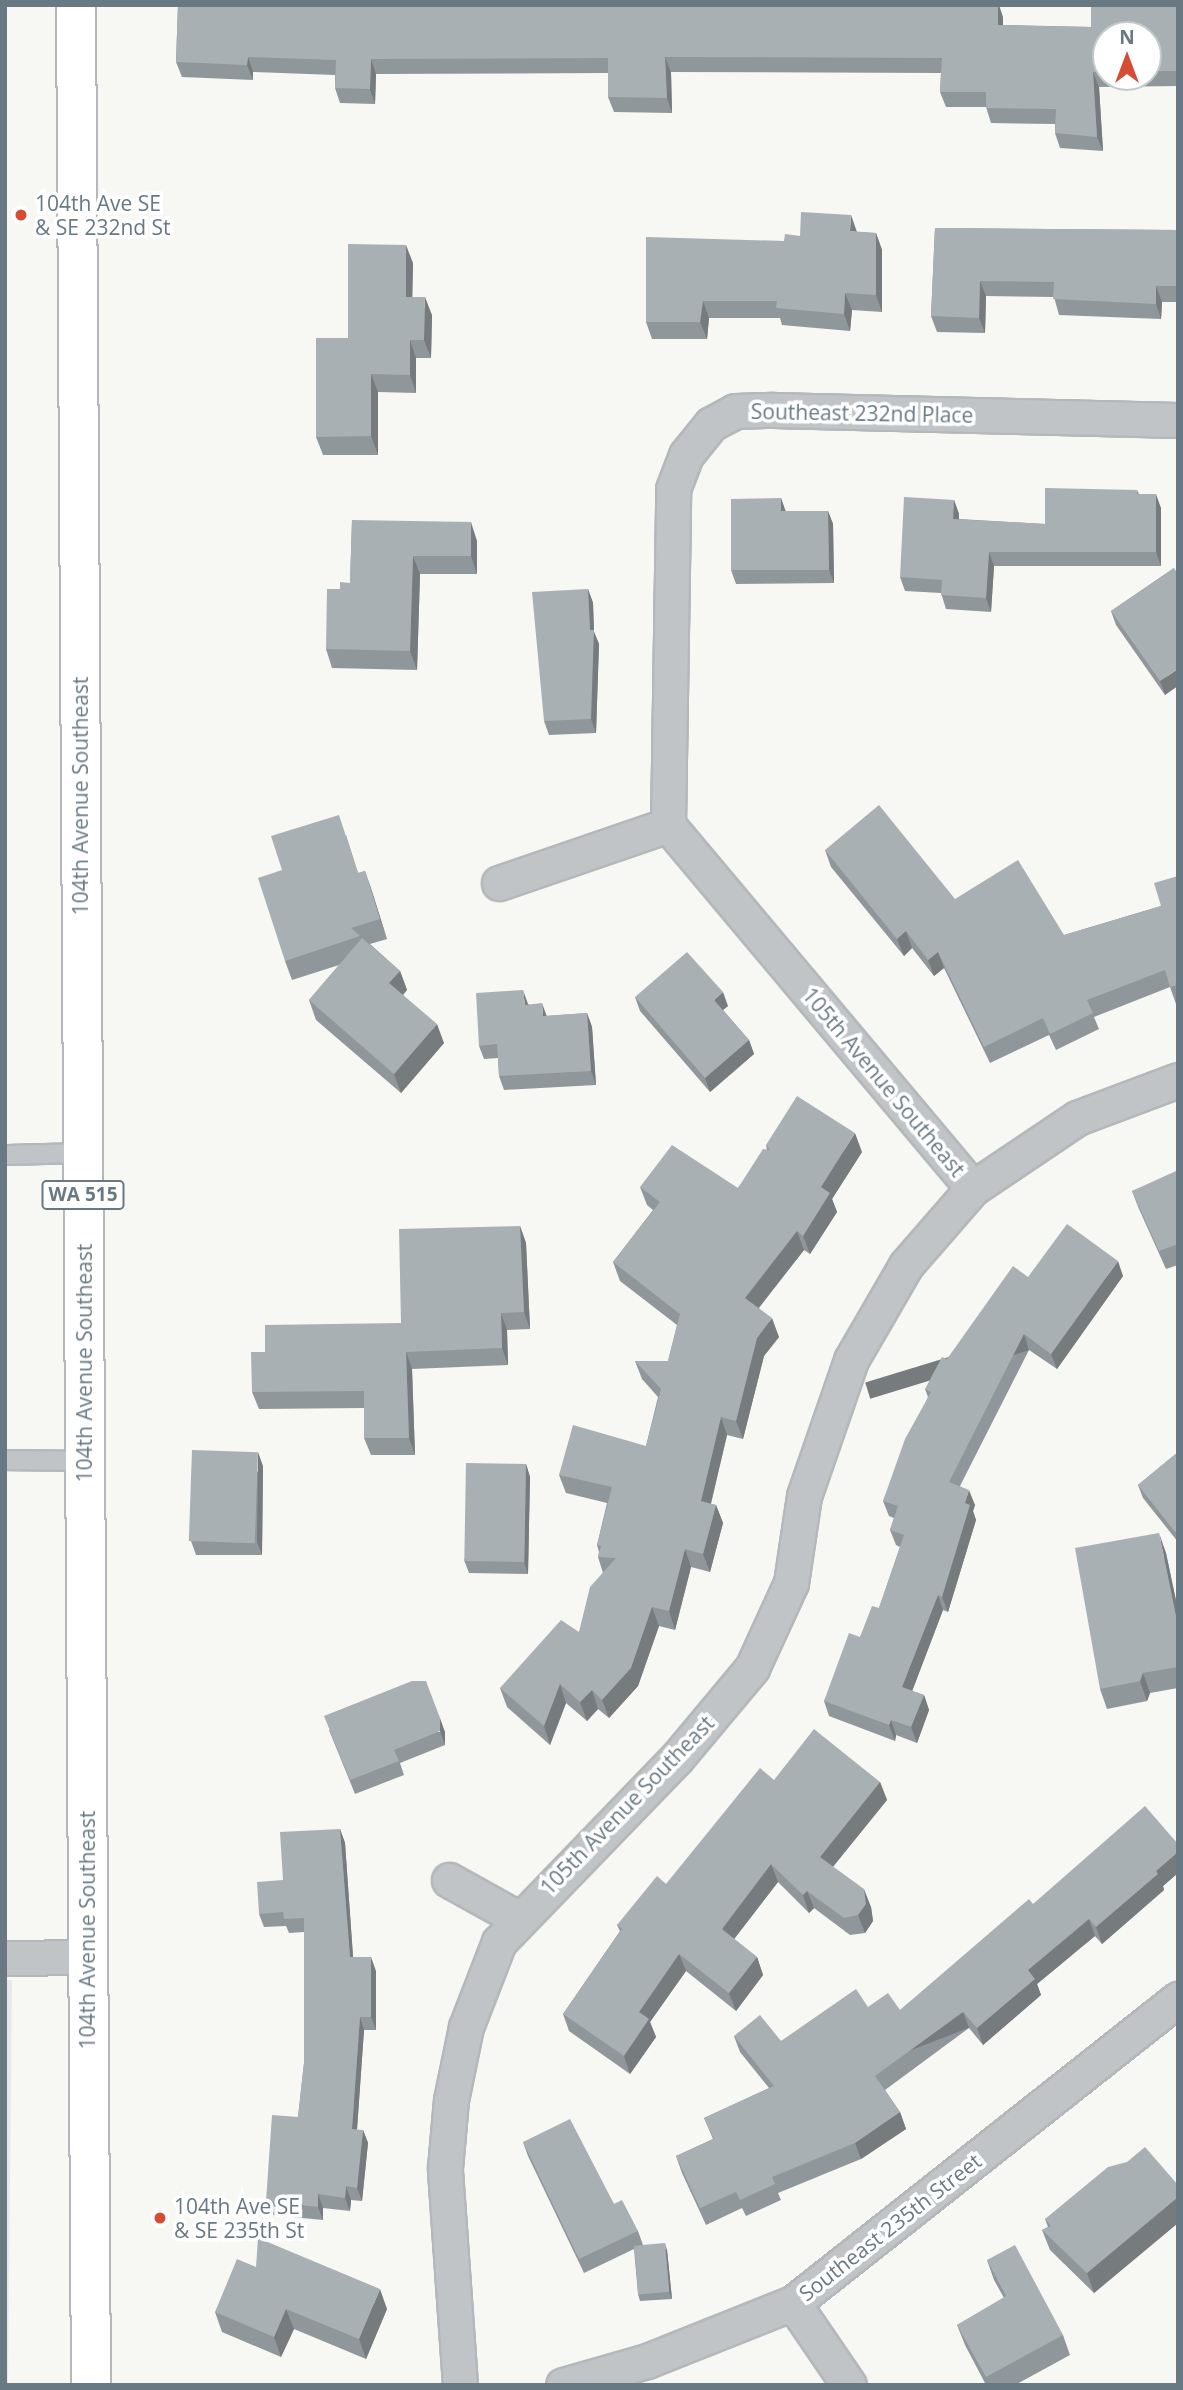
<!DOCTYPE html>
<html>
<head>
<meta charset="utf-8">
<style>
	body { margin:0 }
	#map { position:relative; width:1183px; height:2390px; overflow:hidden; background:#f7f7f4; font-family:"Open Sans",sans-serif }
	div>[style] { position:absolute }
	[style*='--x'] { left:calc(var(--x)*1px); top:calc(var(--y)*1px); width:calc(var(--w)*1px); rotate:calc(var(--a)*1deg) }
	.built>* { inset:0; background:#e8e8e7 }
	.roads { filter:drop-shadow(2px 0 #b4b8bb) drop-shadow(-2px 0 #b4b8bb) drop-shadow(0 2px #b4b8bb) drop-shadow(0 -2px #b4b8bb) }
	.service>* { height:18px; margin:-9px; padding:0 9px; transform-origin:9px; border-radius:9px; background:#c0c4c7 }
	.minor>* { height:33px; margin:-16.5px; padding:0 16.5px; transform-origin:16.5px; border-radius:16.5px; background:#c0c4c7 }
	.primary>* { height:38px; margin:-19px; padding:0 19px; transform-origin:19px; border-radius:19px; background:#fff }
	.wall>* { inset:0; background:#90979b }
	.shaded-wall>* { inset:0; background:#767b7e; transform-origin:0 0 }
	.building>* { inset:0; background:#a8b0b4; transform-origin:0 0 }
	.dots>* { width:19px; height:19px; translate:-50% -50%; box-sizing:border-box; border:4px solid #fff; border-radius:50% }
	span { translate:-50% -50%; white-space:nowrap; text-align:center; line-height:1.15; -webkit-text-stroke:7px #fff; paint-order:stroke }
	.shield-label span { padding:2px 5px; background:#fff; border:2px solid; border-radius:5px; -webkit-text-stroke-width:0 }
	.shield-label { font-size:19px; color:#687983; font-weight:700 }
	.poi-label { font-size:21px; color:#687983 }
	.left { translate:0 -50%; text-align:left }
	.street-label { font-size:21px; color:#687983 }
	.frame { position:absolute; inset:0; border:7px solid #687983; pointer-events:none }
	.north { position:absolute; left:1092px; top:21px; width:70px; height:70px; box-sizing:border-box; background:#fff; border:2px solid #c3c9cd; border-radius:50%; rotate:0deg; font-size:19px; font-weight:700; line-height:28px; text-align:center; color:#687983 }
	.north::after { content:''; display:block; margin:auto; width:24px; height:32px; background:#d74c34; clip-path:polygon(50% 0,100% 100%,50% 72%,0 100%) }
</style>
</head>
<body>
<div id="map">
	<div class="built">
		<div style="clip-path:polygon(5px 1980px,12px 1980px,8px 2385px,5px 2385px)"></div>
	</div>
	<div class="roads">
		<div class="service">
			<div style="--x:5;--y:1155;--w:77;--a:-1.5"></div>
			<div style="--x:5;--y:1460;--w:79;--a:0.7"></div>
		</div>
		<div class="minor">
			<div style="--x:668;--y:825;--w:336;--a:-89.1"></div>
			<div style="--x:673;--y:489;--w:36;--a:-69"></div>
			<div style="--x:686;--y:455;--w:40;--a:-51"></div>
			<div style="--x:711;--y:424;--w:27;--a:-28"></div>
			<div style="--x:735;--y:411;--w:38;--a:-2"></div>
			<div style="--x:773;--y:410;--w:405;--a:1.4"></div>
			<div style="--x:499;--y:883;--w:179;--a:-18.9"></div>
			<div style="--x:668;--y:825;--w:474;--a:50"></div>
			<div style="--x:449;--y:1880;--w:80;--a:29.1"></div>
			<div style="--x:5;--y:1958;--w:83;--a:-0.7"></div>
			<div style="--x:793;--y:2303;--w:99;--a:55.7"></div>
			<div style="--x:460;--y:2385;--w:218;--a:-94"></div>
			<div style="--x:445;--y:2168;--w:68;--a:-85"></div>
			<div style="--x:451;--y:2100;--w:75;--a:-78.4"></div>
			<div style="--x:466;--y:2027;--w:91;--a:-68.8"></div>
			<div style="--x:499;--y:1942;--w:255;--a:-46"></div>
			<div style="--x:676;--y:1759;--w:119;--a:-50.1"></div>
			<div style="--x:752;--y:1668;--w:94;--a:-65.4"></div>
			<div style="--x:791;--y:1583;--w:88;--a:-81.5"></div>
			<div style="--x:804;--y:1496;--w:144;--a:-70.9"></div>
			<div style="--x:851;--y:1360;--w:110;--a:-59.9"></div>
			<div style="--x:906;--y:1265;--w:102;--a:-49"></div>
			<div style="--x:973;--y:1188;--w:125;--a:-33.9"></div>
			<div style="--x:1077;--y:1118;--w:108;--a:-20.6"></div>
			<div style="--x:563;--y:2385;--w:87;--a:-15.9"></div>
			<div style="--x:647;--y:2361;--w:157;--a:-21.7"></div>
			<div style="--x:793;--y:2303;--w:491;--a:-38.3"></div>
		</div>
		<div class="primary">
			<div style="--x:76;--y:5;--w:2380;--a:89.64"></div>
		</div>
	</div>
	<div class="wall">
		<div style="clip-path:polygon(evenodd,178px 5px,1003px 17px,1003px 25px,1091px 27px,1178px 5px,1178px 86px,1099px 87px,1103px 151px,1060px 148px,1055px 133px,1055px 124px,991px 123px,986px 107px,946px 107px,940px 92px,941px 73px,671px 72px,672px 113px,614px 112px,608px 97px,608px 73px,376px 74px,375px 104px,340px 103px,335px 88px,335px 75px,253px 72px,253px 80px,182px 77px,176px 62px,178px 5px,1106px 35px,1148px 35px,1148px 77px,1106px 77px,1106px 35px)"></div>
		<div style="clip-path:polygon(935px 228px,1178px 230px,1178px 302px,1162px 302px,1161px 319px,1059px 315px,1054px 297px,986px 296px,985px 333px,937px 332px,931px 316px)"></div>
		<div style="clip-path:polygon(857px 232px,876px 233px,882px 250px,882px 312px,852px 310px,850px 331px,782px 325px,780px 318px,709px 318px,707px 339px,652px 339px,646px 322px,784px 241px,800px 236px)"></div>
		<div style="clip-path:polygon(413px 263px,412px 297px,432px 315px,431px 358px,416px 358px,416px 393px,378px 392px,378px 455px,323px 455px,316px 437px,348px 338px)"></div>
		<div style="clip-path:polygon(1137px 490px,1139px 494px,1161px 508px,1161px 566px,994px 566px,991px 612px,946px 609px,941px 593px,905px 591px,900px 577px,954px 500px,959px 514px,959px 519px,1045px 524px)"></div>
		<div style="clip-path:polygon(781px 498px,785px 511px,828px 511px,833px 524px,834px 583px,736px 584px,731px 570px)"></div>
		<div style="clip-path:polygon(352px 520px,477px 541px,477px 574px,420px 574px,417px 670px,332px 668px,326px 649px,340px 589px,350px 583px)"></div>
		<div style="clip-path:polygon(1174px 568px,1165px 695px,1116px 625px,1111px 611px)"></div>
		<div style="clip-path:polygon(588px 589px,593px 603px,594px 632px,599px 644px,596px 733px,549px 735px,544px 721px)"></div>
		<div style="clip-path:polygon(346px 835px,358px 873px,365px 871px,387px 939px,370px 944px,400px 971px,407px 990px,403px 995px,444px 1043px,401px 1093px,316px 1020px,309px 1000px,339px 965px,292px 980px,285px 961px,282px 870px)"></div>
		<div style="clip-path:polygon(825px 850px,955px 899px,1064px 935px,1161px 906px,1178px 876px,1178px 1003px,1176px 1004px,1170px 987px,1094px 1017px,1099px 1029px,1056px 1050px,1049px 1035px,990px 1063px,944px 968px,934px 976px,912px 948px,904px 956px,831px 867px)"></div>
		<div style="clip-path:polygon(635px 997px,728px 1006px,723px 1010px,749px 1040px,754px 1054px,710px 1092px,640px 1011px)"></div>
		<div style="clip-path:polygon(528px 1004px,547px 1016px,587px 1013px,592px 1027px,596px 1085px,504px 1090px,499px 1076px,498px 1058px,484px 1059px,479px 1046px)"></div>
		<div style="clip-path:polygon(766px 1145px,862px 1152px,832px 1199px,837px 1212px,810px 1254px,804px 1250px,759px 1308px,779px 1337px,764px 1356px,743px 1439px,727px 1435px,711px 1504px,716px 1505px,723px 1523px,710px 1572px,691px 1567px,675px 1630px,659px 1626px,638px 1686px,609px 1718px,598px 1709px,587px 1721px,566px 1703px,550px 1745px,507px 1707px,500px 1688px,579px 1632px,603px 1573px,598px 1557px,599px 1552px,597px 1545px,607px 1503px,566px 1493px,559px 1475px,646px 1446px,658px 1397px,642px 1379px,635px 1361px,668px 1361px,677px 1325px,620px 1281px,613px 1262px,653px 1210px,647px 1205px,640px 1187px,738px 1188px,767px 1150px)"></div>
		<div style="clip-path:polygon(1178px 1174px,1178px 1265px,1166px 1269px,1139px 1209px,1132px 1191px)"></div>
		<div style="clip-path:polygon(520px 1226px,526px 1243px,530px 1329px,507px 1330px,508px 1365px,412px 1369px,415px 1455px,371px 1455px,364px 1438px,364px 1408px,259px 1409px,252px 1392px,265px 1352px,401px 1323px)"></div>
		<div style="clip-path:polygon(1123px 1276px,1057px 1369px,1029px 1350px,960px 1486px,975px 1505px,973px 1511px,976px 1520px,948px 1612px,943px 1610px,912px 1691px,924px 1695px,929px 1710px,917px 1743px,896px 1735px,895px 1741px,829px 1716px,824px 1701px,860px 1637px,879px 1608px,900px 1547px,896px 1545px,890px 1530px,894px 1518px,889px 1516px,883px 1501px,928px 1397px,925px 1389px,947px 1359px,1028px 1277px)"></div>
		<div style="clip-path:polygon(1178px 1452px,1178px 1542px,1143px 1498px,1138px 1485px)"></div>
		<div style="clip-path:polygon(526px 1464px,530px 1477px,528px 1574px,469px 1573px,464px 1560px)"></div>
		<div style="clip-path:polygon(263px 1466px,262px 1555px,196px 1555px,191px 1541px)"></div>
		<div style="clip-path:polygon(1166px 1553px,1178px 1610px,1178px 1688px,1150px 1693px,1147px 1701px,1107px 1709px,1100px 1689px)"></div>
		<div style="clip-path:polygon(329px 1730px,445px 1732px,445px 1745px,400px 1763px,404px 1775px,355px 1794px)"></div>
		<div style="clip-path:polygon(774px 1780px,880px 1782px,887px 1800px,833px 1867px,871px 1907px,873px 1921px,865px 1933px,850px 1935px,814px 1908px,809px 1913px,778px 1882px,734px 1939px,757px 1957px,763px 1975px,736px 2011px,686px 1971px,650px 2022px,656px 2037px,630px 2074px,569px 2031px,563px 2014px,620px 1931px,617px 1925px,666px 1884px)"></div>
		<div style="clip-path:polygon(340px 1829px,345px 1843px,353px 1957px,376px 1971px,376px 2030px,364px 2030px,357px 2130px,363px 2130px,368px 2143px,362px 2201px,351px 2200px,350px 2211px,323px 2208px,323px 2220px,271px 2215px,266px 2201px,298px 2117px,304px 2063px,304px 1932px,289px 1933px,286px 1926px,264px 1927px,259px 1914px,283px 1880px)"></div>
		<div style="clip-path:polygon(1178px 1844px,1178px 1873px,1163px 1886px,1164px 1890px,1102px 1944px,1095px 1936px,1037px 1984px,1041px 1995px,983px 2045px,969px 2028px,885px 2090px,900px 2112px,906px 2129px,861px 2159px,778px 2193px,781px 2200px,746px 2216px,742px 2208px,706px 2225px,682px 2173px,676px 2156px,713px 2139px,704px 2118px,769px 2088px,740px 2052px,734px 2036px,781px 2041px,868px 2007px,900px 2010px,1033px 1904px)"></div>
		<div style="clip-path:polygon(523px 2142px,614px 2204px,638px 2231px,643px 2245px,667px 2250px,672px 2299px,640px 2301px,638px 2294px,634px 2249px,584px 2273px,528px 2156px)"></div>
		<div style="clip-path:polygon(1178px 2185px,1178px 2223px,1094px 2293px,1050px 2250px,1042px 2230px,1048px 2227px,1045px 2219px)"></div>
		<div style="clip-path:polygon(987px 2260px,1063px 2335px,1070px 2355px,1015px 2385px,986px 2385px,965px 2345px,957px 2325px,1004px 2298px,994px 2280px)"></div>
		<div style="clip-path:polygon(256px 2267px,387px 2309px,366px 2359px,294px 2329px,281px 2357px,222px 2332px,215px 2312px)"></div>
	</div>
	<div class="shaded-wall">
		<div style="clip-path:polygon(998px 5px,999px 5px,1003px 17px,1003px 40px,998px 25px)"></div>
		<div style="clip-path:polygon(248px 57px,253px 72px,253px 80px,247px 65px)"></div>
		<div style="clip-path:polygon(665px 57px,671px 72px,672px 113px,667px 98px)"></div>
		<div style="clip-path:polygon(371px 59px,376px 74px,375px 104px,370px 89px)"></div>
		<div style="clip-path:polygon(1093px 72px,1099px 87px,1103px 151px,1097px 137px)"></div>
		<div style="clip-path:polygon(851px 215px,857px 232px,850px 231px)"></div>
		<div style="clip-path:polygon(876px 233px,882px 250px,882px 312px,876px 295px)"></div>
		<div style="clip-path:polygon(406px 245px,413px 263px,412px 315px,406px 297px)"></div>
		<div style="clip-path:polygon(980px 281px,986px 296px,985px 333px,979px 318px)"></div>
		<div style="clip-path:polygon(1156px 286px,1162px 302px,1161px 319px,1156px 304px)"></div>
		<div style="clip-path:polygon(845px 293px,852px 310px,850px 331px,844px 314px)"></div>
		<div style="clip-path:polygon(425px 297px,432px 315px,431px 358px,424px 340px)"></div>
		<div style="clip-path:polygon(703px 301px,709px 318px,707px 339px,700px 322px)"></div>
		<div style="clip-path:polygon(410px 340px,416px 358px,416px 393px,410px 375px)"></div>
		<div style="clip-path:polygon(371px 374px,378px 392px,378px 455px,371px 436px)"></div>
		<div style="clip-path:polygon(1156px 494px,1161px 508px,1161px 566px,1156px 552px)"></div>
		<div style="clip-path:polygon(781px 498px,786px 512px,781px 511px)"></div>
		<div style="clip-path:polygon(954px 500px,959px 514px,958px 533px,953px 519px)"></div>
		<div style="clip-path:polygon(828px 511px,833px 524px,834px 583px,829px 570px)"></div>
		<div style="clip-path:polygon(471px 522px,477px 541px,477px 574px,471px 556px)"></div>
		<div style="clip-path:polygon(989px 552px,994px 566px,991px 612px,986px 598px)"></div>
		<div style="clip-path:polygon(413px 556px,420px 574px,417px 670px,410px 651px)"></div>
		<div style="clip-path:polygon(588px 589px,593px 603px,594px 632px,599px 644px,596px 733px,591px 719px,590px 630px)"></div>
		<div style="clip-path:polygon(1178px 669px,1178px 686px,1165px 695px,1160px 681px)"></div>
		<div style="clip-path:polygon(365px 871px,372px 891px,387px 939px,380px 919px)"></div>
		<div style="clip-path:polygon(906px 931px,912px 948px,904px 956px,897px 939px)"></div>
		<div style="clip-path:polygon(938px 952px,944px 968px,934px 976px,928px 960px)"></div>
		<div style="clip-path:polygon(400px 971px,407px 990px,396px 1003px,389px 983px)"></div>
		<div style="clip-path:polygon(523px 990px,528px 1004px,530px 1018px,525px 1005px)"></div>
		<div style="clip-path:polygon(723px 992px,728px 1006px,719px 1013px,714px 1000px)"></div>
		<div style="clip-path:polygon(542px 1003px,547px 1017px,543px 1016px)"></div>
		<div style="clip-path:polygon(587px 1013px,592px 1027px,596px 1085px,591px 1071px)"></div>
		<div style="clip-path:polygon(437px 1024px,444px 1043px,401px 1093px,394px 1074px)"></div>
		<div style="clip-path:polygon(749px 1040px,754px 1054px,710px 1092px,705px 1078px)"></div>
		<div style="clip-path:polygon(855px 1133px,862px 1152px,832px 1199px,837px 1212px,810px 1254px,803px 1236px,821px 1187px)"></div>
		<div style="clip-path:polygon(520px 1226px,526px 1243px,530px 1329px,524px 1312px)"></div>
		<div style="clip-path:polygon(797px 1231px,804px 1250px,752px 1316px,745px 1298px)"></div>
		<div style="clip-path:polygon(1118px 1261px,1123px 1276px,1057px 1369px,1051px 1354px)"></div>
		<div style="clip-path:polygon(501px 1313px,507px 1330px,508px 1365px,502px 1348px)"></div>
		<div style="clip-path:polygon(772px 1318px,779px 1337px,764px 1356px,743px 1439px,736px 1421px,757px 1338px)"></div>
		<div style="left:1024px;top:1334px;width:17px;height:166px;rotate:73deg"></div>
		<div style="clip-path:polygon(406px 1352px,412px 1369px,415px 1455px,409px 1438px)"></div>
		<div style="clip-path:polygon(721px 1417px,727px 1435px,707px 1519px,701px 1501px)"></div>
		<div style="clip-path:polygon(258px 1452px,263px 1466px,262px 1555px,257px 1542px)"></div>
		<div style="clip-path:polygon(526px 1464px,530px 1477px,528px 1574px,524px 1562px)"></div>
		<div style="clip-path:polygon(969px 1490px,975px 1505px,973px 1511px,976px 1520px,948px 1612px,942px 1597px,965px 1503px)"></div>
		<div style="clip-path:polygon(716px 1505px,723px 1523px,710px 1572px,703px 1554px)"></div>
		<div style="clip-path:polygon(1159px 1533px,1166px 1553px,1178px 1610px,1178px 1626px)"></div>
		<div style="clip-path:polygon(685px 1549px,691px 1567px,675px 1630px,669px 1611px)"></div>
		<div style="clip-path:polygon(938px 1595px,943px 1610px,908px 1702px,902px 1687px)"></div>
		<div style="clip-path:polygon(652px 1607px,659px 1626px,638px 1686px,609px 1718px,602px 1700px)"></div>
		<div style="clip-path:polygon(1143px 1673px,1150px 1693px,1147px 1701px,1140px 1681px)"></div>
		<div style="clip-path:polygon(560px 1684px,566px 1703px,550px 1745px,544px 1726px)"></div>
		<div style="clip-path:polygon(592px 1690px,598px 1709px,587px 1721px,580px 1702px)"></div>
		<div style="clip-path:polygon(924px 1695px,929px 1710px,917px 1743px,911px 1727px)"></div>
		<div style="clip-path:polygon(440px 1718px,445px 1732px,445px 1745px,440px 1731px)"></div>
		<div style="clip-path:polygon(891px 1720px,896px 1735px,895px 1741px,889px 1725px)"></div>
		<div style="clip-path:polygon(880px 1782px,887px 1800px,826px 1875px,820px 1857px)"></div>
		<div style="clip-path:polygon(340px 1829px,345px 1843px,354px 1971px,350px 1957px)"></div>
		<div style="clip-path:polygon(1178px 1852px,1178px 1873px,1163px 1886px,1164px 1890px,1102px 1944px,1096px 1927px,1156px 1871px)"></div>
		<div style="clip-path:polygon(771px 1864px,778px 1882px,728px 1947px,722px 1929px)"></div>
		<div style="clip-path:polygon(864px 1889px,871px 1907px,873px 1921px,865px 1933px,858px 1915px)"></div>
		<div style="clip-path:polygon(807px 1891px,814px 1908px,809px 1913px,803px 1895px)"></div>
		<div style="clip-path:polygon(1089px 1919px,1095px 1936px,1037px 1984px,1041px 1995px,983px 2045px,977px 2028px,1028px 1970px)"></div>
		<div style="clip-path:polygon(679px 1954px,686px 1971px,650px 2022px,656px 2037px,630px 2074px,624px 2056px,639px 2012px)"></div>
		<div style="clip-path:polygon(371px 1957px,376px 1971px,376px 2030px,371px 2017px)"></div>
		<div style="clip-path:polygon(757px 1957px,763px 1975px,736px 2011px,729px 1993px)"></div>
		<div style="left:963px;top:2012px;width:17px;height:109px;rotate:69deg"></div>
		<div style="clip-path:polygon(360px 2017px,364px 2030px,356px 2143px,352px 2129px)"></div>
		<div style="clip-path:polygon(900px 2112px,906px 2129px,861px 2159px,855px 2143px)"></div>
		<div style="clip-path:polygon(363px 2130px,368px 2143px,362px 2201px,357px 2188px)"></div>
		<div style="clip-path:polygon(346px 2186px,351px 2200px,350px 2211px,345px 2198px)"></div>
		<div style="clip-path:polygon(318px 2194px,323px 2208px,323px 2220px,318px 2207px)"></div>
		<div style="clip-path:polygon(1178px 2197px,1178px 2223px,1094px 2293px,1087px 2273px)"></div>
		<div style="clip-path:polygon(665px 2243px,667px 2250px,672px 2299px,669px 2292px)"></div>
		<div style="clip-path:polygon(380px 2289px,387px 2309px,366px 2359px,359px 2339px)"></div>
		<div style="clip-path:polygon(286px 2309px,294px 2329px,281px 2357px,274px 2337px)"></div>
	</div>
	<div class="building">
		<div style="clip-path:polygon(178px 5px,998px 5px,998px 25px,1091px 27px,1091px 5px,1178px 5px,1178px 71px,1148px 71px,1148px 35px,1106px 35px,1106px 72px,1093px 72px,1097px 137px,1055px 133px,1056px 109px,986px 108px,986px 92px,940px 92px,942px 58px,665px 57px,667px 98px,608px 97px,608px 58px,371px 59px,370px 89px,335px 88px,336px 60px,248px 57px,247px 65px,176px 62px)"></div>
		<div style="clip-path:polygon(801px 212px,851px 215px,850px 231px,876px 233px,876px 295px,845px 293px,844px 314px,776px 308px,777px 301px,703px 301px,700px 322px,646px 322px,646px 237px,784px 241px,785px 234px,800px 236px)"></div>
		<div style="clip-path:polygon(935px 228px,1178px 230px,1178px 286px,1156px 286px,1156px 304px,1053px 299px,1054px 282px,980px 281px,979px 318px,931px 316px)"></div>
		<div style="clip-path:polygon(348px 244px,406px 245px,406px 297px,425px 297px,424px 340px,410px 340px,410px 375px,371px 374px,371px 436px,316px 437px,316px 338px,348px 338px)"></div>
		<div style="clip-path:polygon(1045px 488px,1137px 490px,1137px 494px,1156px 494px,1156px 552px,989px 552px,986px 598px,941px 595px,942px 580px,900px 577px,904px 497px,954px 500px,953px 519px,1045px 524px)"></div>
		<div style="clip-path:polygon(781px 498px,781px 511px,828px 511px,829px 570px,731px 570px,731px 499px)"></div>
		<div style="clip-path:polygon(352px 520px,471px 522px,471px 556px,413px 556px,410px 651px,326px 649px,327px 589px,340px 589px,340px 582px,350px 583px)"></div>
		<div style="clip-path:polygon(1174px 568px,1178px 574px,1178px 669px,1160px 681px,1111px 611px)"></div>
		<div style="clip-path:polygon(588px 589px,590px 630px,594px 630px,591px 719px,544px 721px,532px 592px)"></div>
		<div style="clip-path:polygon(879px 805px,955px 899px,1018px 860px,1064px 935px,1161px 906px,1154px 883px,1178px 876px,1178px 985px,1170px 987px,1165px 970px,1087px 1000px,1093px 1013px,1050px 1034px,1043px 1018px,984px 1047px,938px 952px,928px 960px,906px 931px,897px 939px,825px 850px)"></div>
		<div style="clip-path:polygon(339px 815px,358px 873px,365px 871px,380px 919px,351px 928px,360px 936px,285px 961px,258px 878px,282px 870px,271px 836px)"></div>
		<div style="clip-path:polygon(362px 938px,400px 971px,389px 983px,437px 1024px,394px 1074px,309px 1000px)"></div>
		<div style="clip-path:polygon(687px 952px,723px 992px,714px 1000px,749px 1040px,705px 1078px,635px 997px)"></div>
		<div style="clip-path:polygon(523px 990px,525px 1005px,542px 1003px,543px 1016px,587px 1013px,591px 1071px,499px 1076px,497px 1044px,479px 1046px,476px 993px)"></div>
		<div style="clip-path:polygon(797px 1096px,855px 1133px,821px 1187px,830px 1193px,803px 1236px,797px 1231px,745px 1298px,772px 1318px,757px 1338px,736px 1421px,721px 1417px,701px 1501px,716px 1505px,703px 1554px,685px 1549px,669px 1611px,652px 1607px,631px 1668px,602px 1700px,592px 1690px,580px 1702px,560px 1684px,544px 1726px,500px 1688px,561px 1620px,579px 1632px,590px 1587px,616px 1558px,598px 1557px,601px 1546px,597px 1545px,612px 1487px,559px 1475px,573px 1425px,646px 1446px,661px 1389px,635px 1361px,668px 1361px,680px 1314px,613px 1262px,660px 1202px,640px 1187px,672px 1145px,738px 1188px,763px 1149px,770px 1150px,766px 1145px)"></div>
		<div style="clip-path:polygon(1176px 1171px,1178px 1174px,1178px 1244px,1159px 1251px,1132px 1191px)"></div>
		<div style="clip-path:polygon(1067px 1224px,1118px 1261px,1051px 1354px,1024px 1334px,949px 1482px,969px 1490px,965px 1503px,970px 1505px,942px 1597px,938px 1595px,902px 1687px,924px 1695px,911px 1727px,891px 1720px,889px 1725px,824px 1701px,849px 1633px,860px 1637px,872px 1606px,879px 1608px,904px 1535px,890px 1530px,898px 1506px,883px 1501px,905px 1439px,931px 1392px,925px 1389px,942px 1357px,947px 1359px,1013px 1266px,1028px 1277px)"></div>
		<div style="clip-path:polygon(520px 1226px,524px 1312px,501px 1313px,502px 1348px,406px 1352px,409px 1438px,364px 1438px,364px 1391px,252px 1392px,251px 1352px,265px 1352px,265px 1325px,401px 1323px,399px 1229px)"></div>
		<div style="left:192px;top:1450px;width:66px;height:91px;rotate:2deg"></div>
		<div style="clip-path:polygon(1178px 1452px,1178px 1530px,1175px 1532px,1138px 1485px)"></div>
		<div style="left:526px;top:1464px;width:98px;height:60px;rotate:91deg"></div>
		<div style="clip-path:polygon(1159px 1533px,1178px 1626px,1178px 1667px,1143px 1673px,1140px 1681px,1100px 1689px,1075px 1548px)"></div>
		<div style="clip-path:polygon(412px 1681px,426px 1681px,440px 1718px,440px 1731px,394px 1750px,399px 1761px,350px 1780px,324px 1716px)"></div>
		<div style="clip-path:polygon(814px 1729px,880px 1782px,820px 1857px,864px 1889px,866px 1904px,858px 1915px,844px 1918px,807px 1891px,803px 1895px,771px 1864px,722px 1929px,757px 1957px,729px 1993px,679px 1954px,639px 2012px,649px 2019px,624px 2056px,563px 2014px,622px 1929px,617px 1925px,657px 1876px,666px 1884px,760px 1768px,774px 1780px)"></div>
		<div style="clip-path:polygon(1145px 1806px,1178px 1844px,1178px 1852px,1156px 1871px,1158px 1874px,1096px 1927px,1089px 1919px,1028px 1970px,1035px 1979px,977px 2028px,963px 2012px,875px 2076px,900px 2112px,855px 2143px,772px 2177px,775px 2184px,740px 2200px,736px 2192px,700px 2208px,676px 2156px,714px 2139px,704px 2118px,774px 2086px,734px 2036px,760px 2015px,781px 2041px,856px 1989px,868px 2007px,888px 1993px,900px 2010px,1029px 1899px,1033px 1904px)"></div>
		<div style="clip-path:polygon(340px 1829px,350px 1957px,371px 1957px,371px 2017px,360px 2017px,352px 2129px,363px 2130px,357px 2188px,346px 2186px,345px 2198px,318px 2194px,318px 2207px,266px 2201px,272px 2115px,298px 2117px,304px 2063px,304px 1918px,284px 1919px,283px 1912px,259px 1914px,257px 1882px,283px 1880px,280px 1832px)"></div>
		<div style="clip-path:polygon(570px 2119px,614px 2204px,622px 2200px,638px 2231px,579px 2259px,523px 2142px)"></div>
		<div style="clip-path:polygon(1145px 2147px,1178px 2185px,1178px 2197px,1087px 2273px,1042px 2230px,1051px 2226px,1045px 2219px,1108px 2167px,1127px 2162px)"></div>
		<div style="clip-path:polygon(258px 2238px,380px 2289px,359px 2339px,286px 2309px,274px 2337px,215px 2312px,237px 2259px,256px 2267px)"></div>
		<div style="left:665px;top:2243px;width:49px;height:31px;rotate:85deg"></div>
		<div style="clip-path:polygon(1015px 2245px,1063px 2335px,986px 2377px,957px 2325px,1006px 2296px,987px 2260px)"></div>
	</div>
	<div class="dots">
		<div style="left:21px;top:215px;background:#d74c34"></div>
		<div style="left:160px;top:2218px;background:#d74c34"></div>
	</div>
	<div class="shield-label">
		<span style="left:83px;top:1195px">WA 515</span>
	</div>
	<div class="poi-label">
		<span class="left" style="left:35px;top:215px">104th Ave SE<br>&amp; SE 232nd St</span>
		<span class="left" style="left:174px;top:2218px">104th Ave SE<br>&amp; SE 235th St</span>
	</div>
	<div class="street-label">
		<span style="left:862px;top:413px;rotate:1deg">Southeast 232nd Place</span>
		<span style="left:80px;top:796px;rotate:-90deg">104th Avenue Southeast</span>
		<span style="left:884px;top:1082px;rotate:50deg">105th Avenue Southeast</span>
		<span style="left:84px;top:1363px;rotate:-90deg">104th Avenue Southeast</span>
		<span style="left:627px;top:1805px;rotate:-46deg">105th Avenue Southeast</span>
		<span style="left:87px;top:1930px;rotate:-90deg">104th Avenue Southeast</span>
		<span style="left:890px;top:2227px;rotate:-38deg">Southeast 235th Street</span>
	</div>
	<div class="frame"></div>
	<div class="north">N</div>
</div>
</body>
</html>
